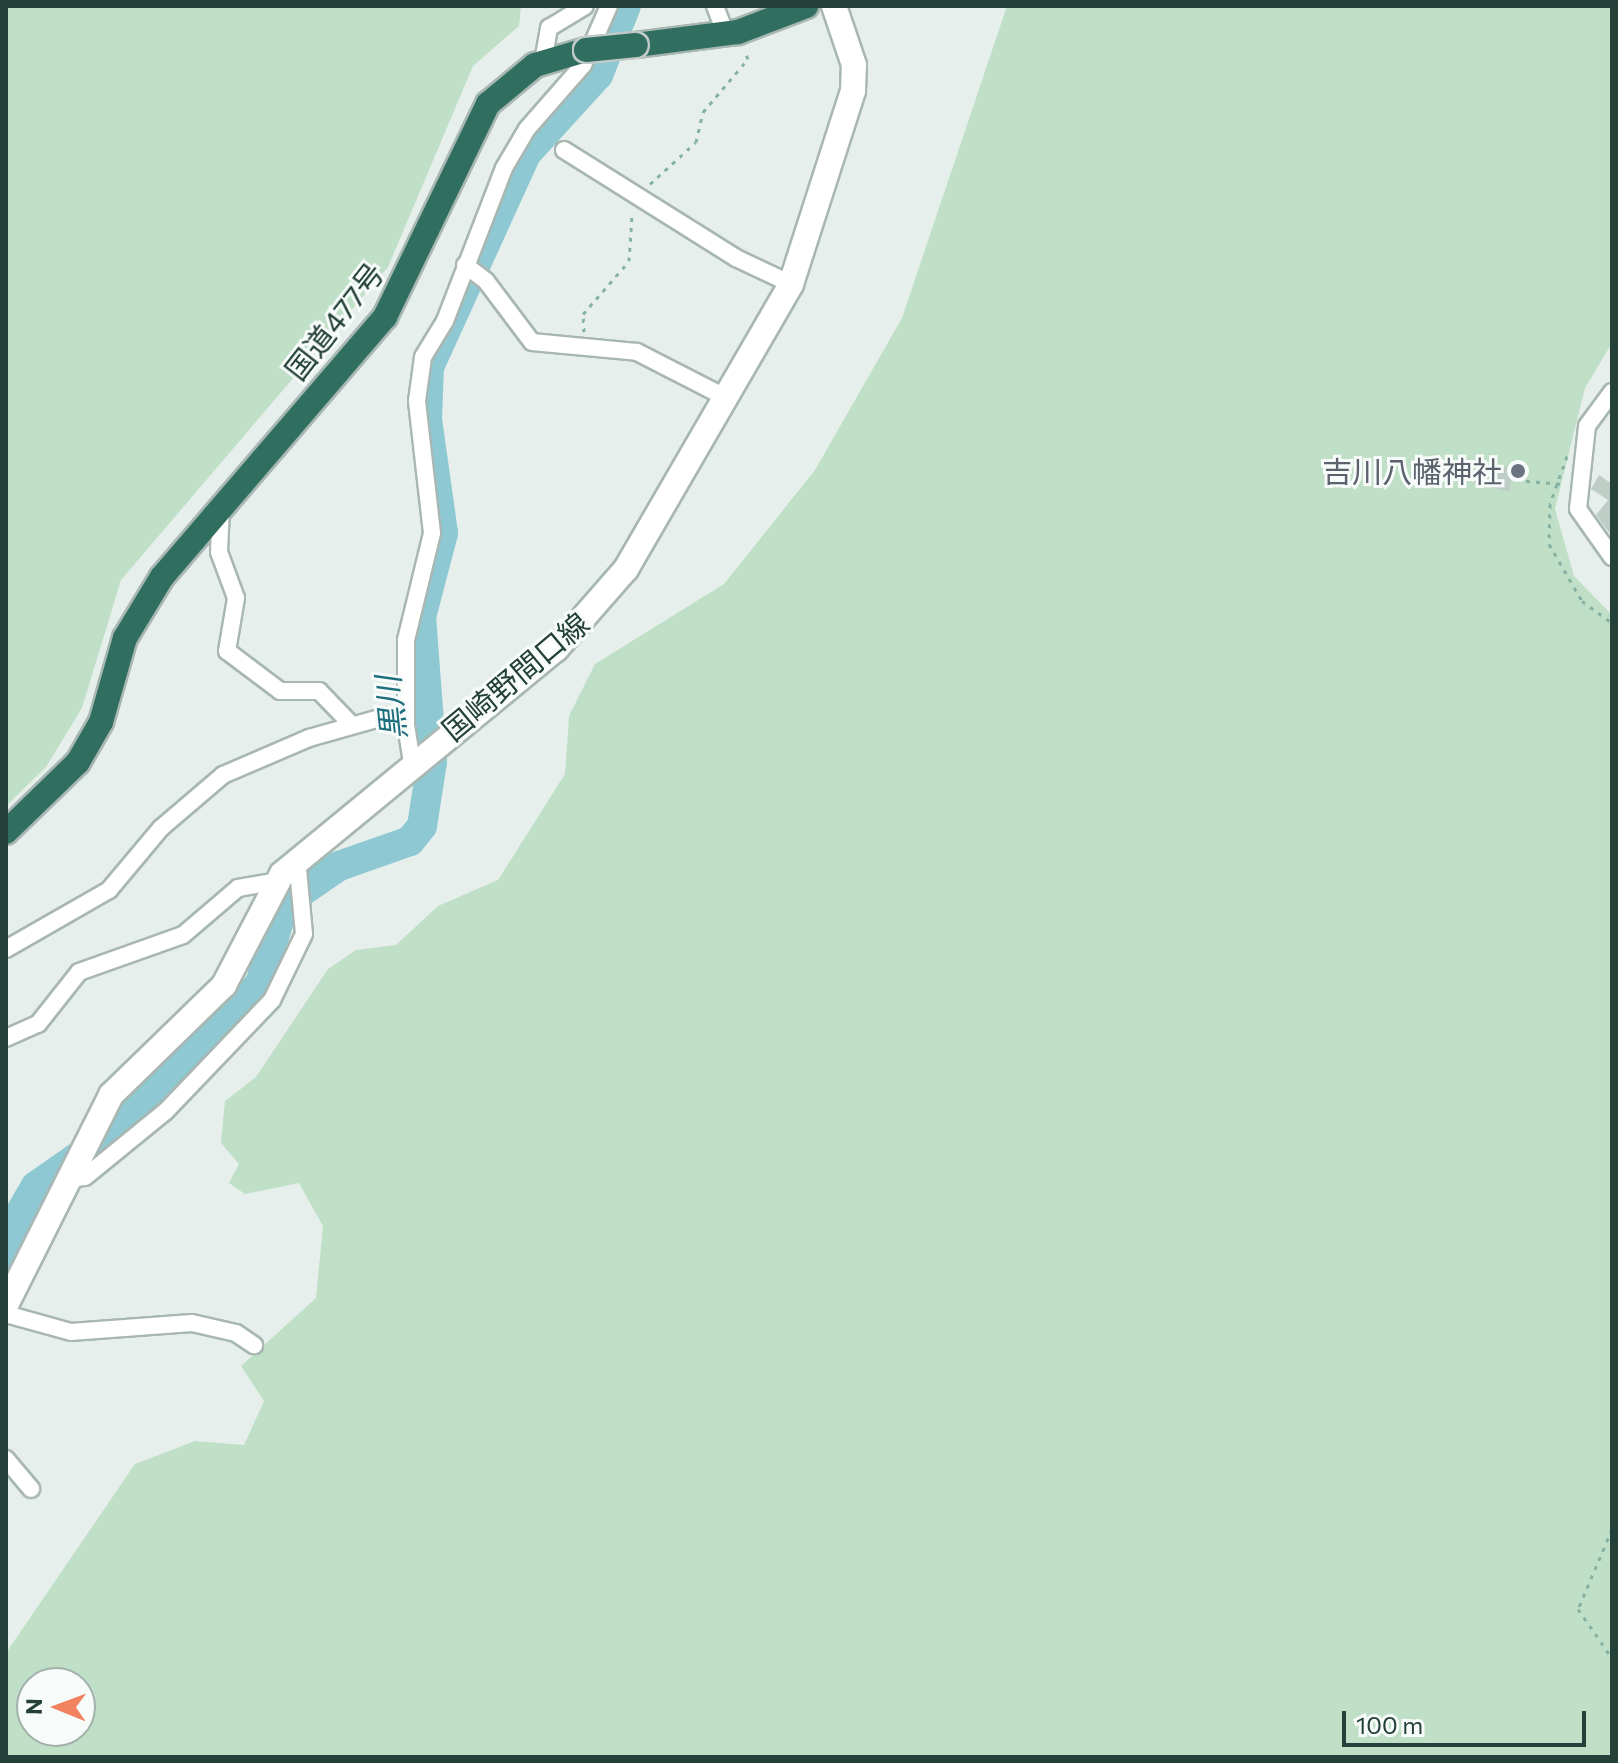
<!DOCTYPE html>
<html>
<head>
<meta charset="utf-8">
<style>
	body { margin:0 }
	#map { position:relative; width:1618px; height:1763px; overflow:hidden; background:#e6efeb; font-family:Commissioner,"Noto Sans JP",sans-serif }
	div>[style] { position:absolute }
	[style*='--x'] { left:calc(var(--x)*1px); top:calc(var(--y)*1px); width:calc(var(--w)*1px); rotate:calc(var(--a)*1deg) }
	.green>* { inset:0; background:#bfdfc7 }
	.river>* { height:30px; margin:-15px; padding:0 15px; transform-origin:15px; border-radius:15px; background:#8ec9d3 }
	.building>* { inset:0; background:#becdc6 }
	.path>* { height:3px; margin-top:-1.5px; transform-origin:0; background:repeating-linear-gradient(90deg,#86b2a4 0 4px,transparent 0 10px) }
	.roads { filter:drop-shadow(2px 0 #a8b7b2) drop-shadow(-2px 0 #a8b7b2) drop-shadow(0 2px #a8b7b2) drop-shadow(0 -2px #a8b7b2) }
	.street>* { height:16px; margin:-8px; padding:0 8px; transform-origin:8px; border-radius:8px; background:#fff }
	.secondary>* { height:24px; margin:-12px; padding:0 12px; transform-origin:12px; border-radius:12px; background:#fff }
	.highway>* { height:24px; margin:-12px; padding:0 12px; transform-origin:12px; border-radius:12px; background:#306e60 }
	.bridges { filter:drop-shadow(2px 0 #c2cac8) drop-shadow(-2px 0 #c2cac8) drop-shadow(0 2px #c2cac8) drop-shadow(0 -2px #c2cac8) }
	.highway-bridge>* { height:24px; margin:-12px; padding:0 12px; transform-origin:12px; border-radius:12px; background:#306e60 }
	.dots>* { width:22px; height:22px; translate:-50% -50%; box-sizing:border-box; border:4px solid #f7fbf9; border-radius:50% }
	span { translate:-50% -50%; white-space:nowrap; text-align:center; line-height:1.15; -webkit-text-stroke:6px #f7fbf9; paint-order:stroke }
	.street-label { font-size:30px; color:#244139 }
	.worship-label { font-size:30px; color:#5b616d }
	.right { translate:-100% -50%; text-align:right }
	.water-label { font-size:32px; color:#1d6f7e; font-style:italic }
	.frame { position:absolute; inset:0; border:8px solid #244139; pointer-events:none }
	.north { position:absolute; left:16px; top:1667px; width:80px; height:80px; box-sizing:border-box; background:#f7fbf9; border:2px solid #a3b1ac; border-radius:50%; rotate:271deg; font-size:22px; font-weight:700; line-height:32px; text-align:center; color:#244139 }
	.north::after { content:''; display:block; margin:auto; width:28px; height:36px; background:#f28260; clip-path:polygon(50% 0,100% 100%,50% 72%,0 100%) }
	.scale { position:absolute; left:1342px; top:1711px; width:244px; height:36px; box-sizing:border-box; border:4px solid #244139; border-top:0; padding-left:10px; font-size:24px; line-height:28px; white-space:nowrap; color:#244139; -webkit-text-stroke:6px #f7fbf9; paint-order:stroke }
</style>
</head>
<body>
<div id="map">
	<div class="green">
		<div style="clip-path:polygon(6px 6px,521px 6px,519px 26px,473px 66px,388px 267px,121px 580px,82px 708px,46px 767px,6px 806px)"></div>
		<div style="clip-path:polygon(evenodd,1007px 6px,1612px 6px,1612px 343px,1585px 388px,1555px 509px,1574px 576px,1612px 615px,1612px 1757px,6px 1757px,6px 1653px,135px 1464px,195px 1441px,244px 1445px,264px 1401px,241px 1366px,316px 1298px,323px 1226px,299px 1183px,245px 1194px,229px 1183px,239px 1164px,221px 1143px,225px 1101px,256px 1077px,328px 969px,356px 950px,396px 945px,438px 906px,498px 880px,565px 774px,569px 716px,595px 664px,724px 584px,815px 470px,902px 318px,1007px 6px,32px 1683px,80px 1683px,80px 1731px,32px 1731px,32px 1683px)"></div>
	</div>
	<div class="river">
		<div style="--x:6;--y:1265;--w:41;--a:-80.1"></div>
		<div style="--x:13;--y:1225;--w:45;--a:-59.5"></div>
		<div style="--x:36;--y:1186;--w:89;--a:-34.9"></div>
		<div style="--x:109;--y:1135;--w:214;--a:-45"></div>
		<div style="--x:260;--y:984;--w:84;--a:-73.3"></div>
		<div style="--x:284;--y:904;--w:67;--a:-34.6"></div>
		<div style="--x:339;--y:866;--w:75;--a:-19.4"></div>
		<div style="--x:410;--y:841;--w:19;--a:-51"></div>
		<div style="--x:422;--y:826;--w:65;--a:-81.1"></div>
		<div style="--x:432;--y:762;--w:145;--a:-94.3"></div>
		<div style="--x:421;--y:617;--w:87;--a:-75.3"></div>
		<div style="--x:443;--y:533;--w:115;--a:-98"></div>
		<div style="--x:427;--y:419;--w:52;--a:-87.8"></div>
		<div style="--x:429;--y:367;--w:234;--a:-65.5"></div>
		<div style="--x:526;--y:154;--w:107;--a:-47.7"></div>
		<div style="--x:598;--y:75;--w:74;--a:-67.9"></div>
	</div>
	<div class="building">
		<div style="clip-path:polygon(1512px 466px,1510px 492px,1474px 483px,1475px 468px)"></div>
		<div style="clip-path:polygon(1599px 475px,1612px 484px,1612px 536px,1596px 515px,1608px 500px,1591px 489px)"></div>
	</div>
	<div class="path">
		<div style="--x:650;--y:184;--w:62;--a:-42.4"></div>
		<div style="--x:696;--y:142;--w:31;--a:-77"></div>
		<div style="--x:703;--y:112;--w:70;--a:-49.7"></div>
		<div style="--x:748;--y:59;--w:9;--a:-111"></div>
		<div style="--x:584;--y:332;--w:18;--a:-93"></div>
		<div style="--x:583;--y:314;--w:70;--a:-49"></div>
		<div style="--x:629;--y:261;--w:47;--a:-86.3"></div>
		<div style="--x:1567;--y:456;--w:51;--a:109.5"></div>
		<div style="--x:1550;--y:504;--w:40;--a:91.4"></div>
		<div style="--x:1549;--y:544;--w:66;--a:59.9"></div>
		<div style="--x:1582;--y:601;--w:37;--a:36"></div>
		<div style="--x:1516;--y:480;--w:48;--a:4.8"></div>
		<div style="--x:1612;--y:1529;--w:87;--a:113"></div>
		<div style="--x:1578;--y:1609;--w:60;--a:55.2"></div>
	</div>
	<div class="roads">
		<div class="street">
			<div style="--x:715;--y:6;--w:28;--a:69"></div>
			<div style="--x:543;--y:62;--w:35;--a:-80"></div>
			<div style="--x:549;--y:28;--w:42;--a:-31.4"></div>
			<div style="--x:564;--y:150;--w:203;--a:32.1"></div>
			<div style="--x:736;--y:258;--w:61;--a:25.3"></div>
			<div style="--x:465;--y:265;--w:26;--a:37"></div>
			<div style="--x:486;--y:281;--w:76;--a:53"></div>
			<div style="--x:532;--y:342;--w:105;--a:5.4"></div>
			<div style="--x:637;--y:352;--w:103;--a:27.1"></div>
			<div style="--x:1612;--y:392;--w:42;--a:126.3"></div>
			<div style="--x:1587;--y:426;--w:83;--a:96.2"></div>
			<div style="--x:1578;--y:509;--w:59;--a:54.7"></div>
			<div style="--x:221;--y:508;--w:44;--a:92.6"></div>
			<div style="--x:219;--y:552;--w:49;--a:69.7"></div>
			<div style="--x:236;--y:598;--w:54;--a:99.6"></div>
			<div style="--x:227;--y:651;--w:66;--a:37"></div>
			<div style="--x:280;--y:691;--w:39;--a:0"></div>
			<div style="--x:319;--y:691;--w:47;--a:45.9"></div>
			<div style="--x:406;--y:725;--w:85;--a:-90"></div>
			<div style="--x:406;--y:640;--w:110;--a:-76.3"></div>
			<div style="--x:432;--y:533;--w:133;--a:-96.5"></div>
			<div style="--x:417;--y:401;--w:44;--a:-82.2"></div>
			<div style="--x:423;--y:357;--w:42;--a:-58.6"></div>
			<div style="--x:445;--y:321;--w:164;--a:-68.9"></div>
			<div style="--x:504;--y:168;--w:45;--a:-59.5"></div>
			<div style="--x:527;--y:129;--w:85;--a:-48.8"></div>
			<div style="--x:583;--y:65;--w:64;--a:-66.2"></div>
			<div style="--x:6;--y:949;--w:119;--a:-29.8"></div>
			<div style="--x:109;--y:890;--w:81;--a:-50"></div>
			<div style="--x:161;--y:828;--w:82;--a:-40.5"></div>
			<div style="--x:223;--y:775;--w:94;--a:-23.3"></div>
			<div style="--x:309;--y:738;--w:81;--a:-15.8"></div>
			<div style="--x:387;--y:716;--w:21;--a:25"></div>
			<div style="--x:406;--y:725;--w:37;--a:81"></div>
			<div style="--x:6;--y:1038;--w:35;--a:-24"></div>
			<div style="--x:38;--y:1024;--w:66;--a:-51.7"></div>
			<div style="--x:79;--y:972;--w:110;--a:-19.6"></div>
			<div style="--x:183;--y:935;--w:72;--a:-40.5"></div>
			<div style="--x:238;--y:888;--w:40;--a:-10"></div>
			<div style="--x:65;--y:1180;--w:20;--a:-9"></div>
			<div style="--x:85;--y:1177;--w:104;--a:-39.2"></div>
			<div style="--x:166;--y:1111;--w:153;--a:-46.3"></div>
			<div style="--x:272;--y:1000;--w:73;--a:-64.1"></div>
			<div style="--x:304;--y:934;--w:76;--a:-95.3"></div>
			<div style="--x:6;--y:1314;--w:67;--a:15.5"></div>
			<div style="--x:71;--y:1332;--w:121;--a:-4.3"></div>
			<div style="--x:192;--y:1323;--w:45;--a:12.8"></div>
			<div style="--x:236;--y:1333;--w:22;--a:34"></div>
			<div style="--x:6;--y:1459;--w:39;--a:50"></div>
		</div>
		<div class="secondary">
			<div style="--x:6;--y:1305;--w:235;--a:-63.4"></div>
			<div style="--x:111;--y:1095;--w:158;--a:-44.2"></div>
			<div style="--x:224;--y:985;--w:125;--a:-62.4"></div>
			<div style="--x:282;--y:874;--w:355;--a:-39.4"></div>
			<div style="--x:556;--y:649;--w:106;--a:-48.8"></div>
			<div style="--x:626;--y:569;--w:329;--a:-59.9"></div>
			<div style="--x:791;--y:284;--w:203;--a:-72.2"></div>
			<div style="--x:853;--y:91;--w:26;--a:-88"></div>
			<div style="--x:854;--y:65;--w:62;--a:-108.7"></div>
		</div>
		<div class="highway">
			<div style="--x:636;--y:45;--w:103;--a:-7.3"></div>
			<div style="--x:738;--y:32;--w:73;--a:-20.9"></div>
			<div style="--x:6;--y:832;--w:100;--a:-44.2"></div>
			<div style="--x:78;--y:762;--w:46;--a:-60.1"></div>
			<div style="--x:101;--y:722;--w:87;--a:-74.1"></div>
			<div style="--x:125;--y:638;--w:71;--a:-58.8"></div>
			<div style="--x:162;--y:577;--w:343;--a:-49.4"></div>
			<div style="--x:385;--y:317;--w:237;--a:-64.2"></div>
			<div style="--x:488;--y:104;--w:61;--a:-39.7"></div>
			<div style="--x:535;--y:65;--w:53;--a:-16.4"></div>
		</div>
	</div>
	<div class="bridges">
		<div class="highway-bridge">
			<div style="--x:586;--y:50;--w:50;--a:-5.7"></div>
		</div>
	</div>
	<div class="dots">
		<div style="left:1518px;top:471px;background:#6b7280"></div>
	</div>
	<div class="street-label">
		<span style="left:334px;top:321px;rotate:-52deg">国道477号</span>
		<span style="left:515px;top:676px;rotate:-40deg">国崎野間口線</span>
	</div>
	<div class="worship-label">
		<span class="right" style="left:1502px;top:471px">吉川八幡神社</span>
	</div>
	<div class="water-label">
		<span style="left:390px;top:708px;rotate:-96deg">黒川</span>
	</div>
	<div class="frame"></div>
	<div class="north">N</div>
	<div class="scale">100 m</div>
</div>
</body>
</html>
